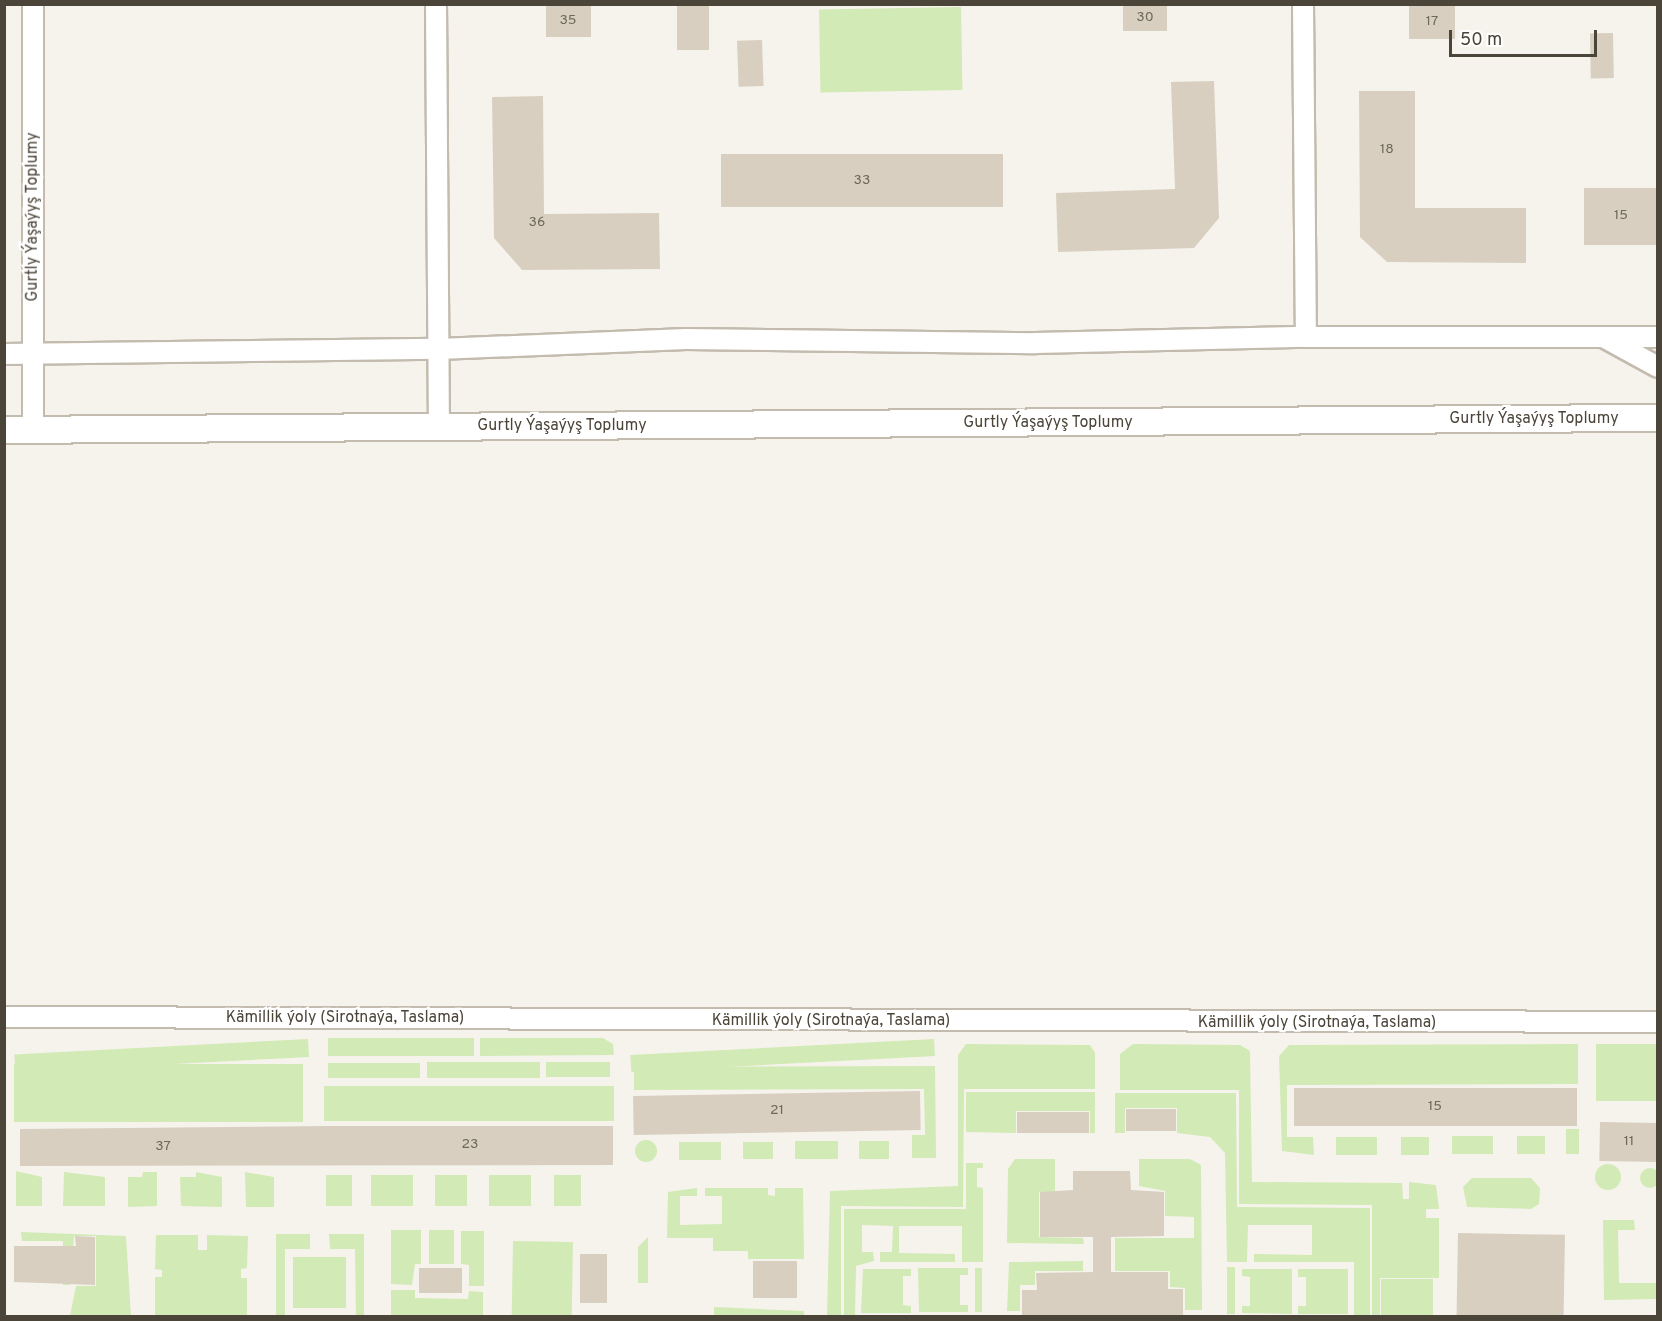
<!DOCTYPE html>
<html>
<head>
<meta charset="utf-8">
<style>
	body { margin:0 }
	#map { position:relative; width:1662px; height:1321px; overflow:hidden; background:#f6f3ec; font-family:Overpass,sans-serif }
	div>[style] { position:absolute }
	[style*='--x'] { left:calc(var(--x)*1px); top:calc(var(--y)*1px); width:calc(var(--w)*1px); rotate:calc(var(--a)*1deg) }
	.green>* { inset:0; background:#d2eab5; transform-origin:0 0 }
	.round { border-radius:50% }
	.building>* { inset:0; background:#d8cfc1; transform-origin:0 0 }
	.roads { filter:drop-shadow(2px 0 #c2bbae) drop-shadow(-2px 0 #c2bbae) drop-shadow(0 2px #c2bbae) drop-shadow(0 -2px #c2bbae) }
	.minor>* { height:20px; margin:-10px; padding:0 10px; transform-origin:10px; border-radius:10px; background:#fff }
	.tertiary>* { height:26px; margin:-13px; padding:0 13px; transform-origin:13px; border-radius:13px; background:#fff }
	span { translate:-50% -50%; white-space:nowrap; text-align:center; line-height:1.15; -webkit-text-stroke:4.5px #fff; paint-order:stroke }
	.number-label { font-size:14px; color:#6e675b }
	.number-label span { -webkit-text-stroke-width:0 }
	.street-label { font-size:16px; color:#4b4439 }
	.frame { position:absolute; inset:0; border:6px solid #4b4439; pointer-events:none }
	.scale { position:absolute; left:1449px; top:30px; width:148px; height:27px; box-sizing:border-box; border:3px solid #4b4439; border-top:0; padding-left:8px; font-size:18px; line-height:21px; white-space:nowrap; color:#4b4439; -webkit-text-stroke:4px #fff; paint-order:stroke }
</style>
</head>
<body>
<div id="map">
	<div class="green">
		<div style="left:961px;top:7px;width:83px;height:142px;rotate:89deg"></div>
		<div style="left:474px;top:1038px;width:18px;height:146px;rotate:90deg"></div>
		<div style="clip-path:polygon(480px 1038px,603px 1038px,613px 1044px,614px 1055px,480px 1056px)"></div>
		<div style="left:308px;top:1039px;width:18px;height:294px;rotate:87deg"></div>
		<div style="left:934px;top:1039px;width:17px;height:304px;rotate:87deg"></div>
		<div style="clip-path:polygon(966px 1044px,1090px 1045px,1095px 1053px,1095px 1089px,964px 1089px,963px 1207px,841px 1206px,841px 1316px,827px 1316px,830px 1191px,958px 1186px,958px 1055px)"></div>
		<div style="clip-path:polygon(1133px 1044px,1240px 1045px,1250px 1051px,1252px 1182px,1402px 1183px,1403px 1199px,1409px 1199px,1409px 1182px,1436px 1185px,1439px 1209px,1426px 1209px,1426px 1218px,1439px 1218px,1439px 1278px,1380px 1278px,1380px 1316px,1372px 1316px,1372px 1205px,1239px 1204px,1239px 1090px,1120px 1090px,1120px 1054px)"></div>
		<div style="clip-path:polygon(1578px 1044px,1578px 1084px,1287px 1085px,1287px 1137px,1313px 1137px,1314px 1155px,1282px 1151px,1279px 1056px,1289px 1045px)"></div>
		<div style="left:1596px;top:1044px;width:61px;height:57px"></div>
		<div style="left:540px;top:1062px;width:16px;height:113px;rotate:90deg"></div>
		<div style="left:610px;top:1062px;width:15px;height:64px;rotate:90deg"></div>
		<div style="left:420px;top:1063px;width:15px;height:92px;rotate:90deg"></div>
		<div style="left:303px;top:1064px;width:58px;height:289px;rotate:90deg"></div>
		<div style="clip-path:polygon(935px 1066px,936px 1158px,912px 1158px,912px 1135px,925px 1135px,924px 1089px,634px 1090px,634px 1067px)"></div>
		<div style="left:614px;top:1086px;width:35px;height:290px;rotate:90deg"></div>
		<div style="clip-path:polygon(966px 1092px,1095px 1092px,1095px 1133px,1090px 1133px,1090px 1111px,1016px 1111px,1016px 1133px,966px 1132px)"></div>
		<div style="clip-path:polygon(1115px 1093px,1236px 1093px,1237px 1207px,1370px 1208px,1370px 1316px,1354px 1316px,1354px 1262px,1254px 1262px,1254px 1254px,1312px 1255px,1312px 1225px,1248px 1225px,1247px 1262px,1227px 1262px,1225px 1153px,1210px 1137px,1177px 1133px,1177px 1108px,1125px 1108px,1125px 1133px,1115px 1133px)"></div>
		<div style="left:1566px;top:1129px;width:13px;height:25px"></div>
		<div style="left:1493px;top:1136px;width:18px;height:41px;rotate:90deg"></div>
		<div style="left:1517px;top:1136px;width:28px;height:18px"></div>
		<div style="left:1336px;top:1137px;width:41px;height:18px"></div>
		<div style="left:1401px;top:1137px;width:28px;height:18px"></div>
		<div class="round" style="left:635px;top:1140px;width:22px;height:22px"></div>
		<div style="left:838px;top:1141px;width:18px;height:43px;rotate:90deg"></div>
		<div style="left:859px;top:1141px;width:30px;height:18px"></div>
		<div style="left:679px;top:1142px;width:42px;height:18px"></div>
		<div style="left:743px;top:1142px;width:30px;height:17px"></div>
		<div style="clip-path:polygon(1015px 1159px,1055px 1159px,1055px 1192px,1039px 1192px,1039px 1237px,1083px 1238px,1084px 1244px,1007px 1243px,1008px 1169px)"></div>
		<div style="clip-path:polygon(1139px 1159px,1190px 1159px,1201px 1165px,1202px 1310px,1185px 1310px,1185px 1288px,1170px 1287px,1170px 1271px,1115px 1271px,1115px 1238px,1194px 1238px,1194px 1217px,1165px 1216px,1165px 1191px,1139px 1186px)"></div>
		<div style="clip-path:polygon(966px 1163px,983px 1163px,983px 1168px,977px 1168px,977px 1187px,983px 1188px,983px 1262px,962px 1262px,962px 1226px,899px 1226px,899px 1253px,955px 1254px,955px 1262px,880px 1262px,880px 1252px,892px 1252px,893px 1226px,862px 1225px,862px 1252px,873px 1252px,874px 1261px,856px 1266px,855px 1316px,844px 1316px,844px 1209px,966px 1209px)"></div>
		<div class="round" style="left:1595px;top:1164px;width:26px;height:26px"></div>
		<div class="round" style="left:1640px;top:1168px;width:20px;height:20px"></div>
		<div style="clip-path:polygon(16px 1171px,42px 1177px,42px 1206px,16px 1206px)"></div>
		<div style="clip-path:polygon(64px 1172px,105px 1177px,105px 1206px,63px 1206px)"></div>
		<div style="clip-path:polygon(143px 1172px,157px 1172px,157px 1206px,128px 1207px,128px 1177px,142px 1177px)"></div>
		<div style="clip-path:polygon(196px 1172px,222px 1177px,222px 1207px,181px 1206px,180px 1177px,196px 1177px)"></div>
		<div style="clip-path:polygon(245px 1172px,274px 1177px,274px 1207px,246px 1207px)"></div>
		<div style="left:326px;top:1175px;width:26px;height:31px"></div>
		<div style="left:371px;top:1175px;width:42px;height:31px"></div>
		<div style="left:435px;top:1175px;width:32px;height:31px"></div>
		<div style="left:489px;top:1175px;width:42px;height:31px"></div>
		<div style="left:554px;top:1175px;width:27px;height:31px"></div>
		<div style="clip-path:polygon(1472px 1178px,1531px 1178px,1540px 1188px,1539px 1204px,1531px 1209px,1467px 1207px,1463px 1187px)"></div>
		<div style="clip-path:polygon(697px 1188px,697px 1196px,680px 1196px,680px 1225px,722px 1224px,722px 1196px,705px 1196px,705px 1188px,768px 1188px,768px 1195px,775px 1196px,775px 1188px,803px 1188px,804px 1259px,748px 1259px,748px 1251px,713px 1251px,713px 1238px,667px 1238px,668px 1192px)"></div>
		<div style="clip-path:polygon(1603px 1220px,1634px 1220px,1635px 1230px,1618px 1230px,1619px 1283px,1657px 1283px,1657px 1299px,1604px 1300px)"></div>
		<div style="clip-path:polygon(391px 1230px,421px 1230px,421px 1264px,415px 1264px,412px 1285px,391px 1284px)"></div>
		<div style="left:429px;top:1230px;width:25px;height:34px"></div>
		<div style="clip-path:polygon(461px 1231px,484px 1231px,484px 1286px,469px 1286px,469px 1265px,461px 1264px)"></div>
		<div style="clip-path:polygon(21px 1232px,126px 1236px,131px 1316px,70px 1316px,76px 1286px,96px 1286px,96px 1236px,74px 1236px,70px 1285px,63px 1285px,63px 1241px,22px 1241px)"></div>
		<div style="clip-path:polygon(276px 1234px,310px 1234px,310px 1249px,285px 1249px,285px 1316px,310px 1316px,276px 1316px)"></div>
		<div style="clip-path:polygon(329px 1234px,364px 1234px,364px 1316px,330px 1316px,356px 1316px,355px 1249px,330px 1249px)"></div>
		<div style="clip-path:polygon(156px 1235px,198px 1235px,198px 1250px,207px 1250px,207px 1235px,248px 1236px,247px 1268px,241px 1269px,241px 1278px,247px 1278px,247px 1316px,155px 1316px,155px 1277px,162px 1277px,162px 1270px,155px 1269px)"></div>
		<div style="clip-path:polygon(648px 1237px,648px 1283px,638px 1283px,638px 1247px)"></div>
		<div style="left:513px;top:1241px;width:60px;height:75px;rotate:1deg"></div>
		<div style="left:293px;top:1257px;width:53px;height:51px"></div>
		<div style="clip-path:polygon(1083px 1261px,1083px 1271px,1035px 1271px,1035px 1285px,1020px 1285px,1020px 1311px,1007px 1311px,1009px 1262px)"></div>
		<div style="left:1235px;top:1267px;width:47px;height:8px;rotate:90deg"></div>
		<div style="clip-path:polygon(918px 1268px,968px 1268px,968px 1275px,960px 1275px,960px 1305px,968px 1305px,968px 1312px,919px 1312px)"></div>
		<div style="left:975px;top:1268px;width:7px;height:44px"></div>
		<div style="clip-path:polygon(863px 1269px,911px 1269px,911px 1276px,903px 1276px,903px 1305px,911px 1306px,911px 1313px,861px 1313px)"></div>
		<div style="clip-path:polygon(1242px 1269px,1292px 1269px,1292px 1314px,1242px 1313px,1242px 1306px,1250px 1306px,1250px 1277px,1242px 1276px)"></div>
		<div style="clip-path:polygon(1298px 1269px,1348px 1269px,1348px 1314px,1298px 1314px,1298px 1306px,1306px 1306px,1306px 1277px,1298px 1277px)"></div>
		<div style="left:1381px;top:1279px;width:52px;height:37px"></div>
		<div style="clip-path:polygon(391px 1290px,415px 1290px,415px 1298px,468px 1299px,469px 1291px,483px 1292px,483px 1316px,391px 1316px)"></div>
		<div style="clip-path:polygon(714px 1307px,804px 1311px,804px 1316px,714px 1316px)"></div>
	</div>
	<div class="building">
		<div style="left:546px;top:4px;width:45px;height:33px"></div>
		<div style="left:677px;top:4px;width:32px;height:46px"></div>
		<div style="left:1123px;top:4px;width:44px;height:27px"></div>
		<div style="left:1409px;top:4px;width:46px;height:35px"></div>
		<div style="left:1613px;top:33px;width:45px;height:23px;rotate:89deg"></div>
		<div style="left:762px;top:40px;width:46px;height:25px;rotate:88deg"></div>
		<div style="clip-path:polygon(1214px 81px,1219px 218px,1194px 248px,1058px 252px,1056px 193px,1175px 189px,1171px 82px)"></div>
		<div style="clip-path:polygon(1359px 91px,1415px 91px,1415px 208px,1526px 208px,1526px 263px,1387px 262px,1360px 237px)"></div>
		<div style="clip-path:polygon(543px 96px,544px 214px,659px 213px,660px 269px,522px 270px,494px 238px,492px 97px)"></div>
		<div style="left:721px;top:154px;width:282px;height:53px"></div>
		<div style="left:1584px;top:188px;width:74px;height:57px"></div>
		<div style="left:1294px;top:1088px;width:283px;height:38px"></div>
		<div style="left:920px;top:1091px;width:39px;height:287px;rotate:89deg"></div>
		<div style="left:1126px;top:1109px;width:50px;height:22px"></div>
		<div style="left:1017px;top:1112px;width:72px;height:21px"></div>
		<div style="left:1600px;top:1122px;width:58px;height:39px;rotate:1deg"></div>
		<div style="clip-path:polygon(327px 1126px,613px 1126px,613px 1165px,20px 1166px,20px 1129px)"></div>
		<div style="clip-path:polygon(1073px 1171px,1130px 1171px,1131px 1190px,1164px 1192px,1164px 1236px,1111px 1237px,1111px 1272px,1168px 1272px,1168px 1289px,1183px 1289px,1183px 1317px,1022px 1317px,1022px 1290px,1037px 1290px,1036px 1273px,1093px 1272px,1093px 1237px,1040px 1237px,1040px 1192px,1073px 1190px)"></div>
		<div style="left:1458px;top:1233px;width:107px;height:84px;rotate:1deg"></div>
		<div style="clip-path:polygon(75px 1236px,95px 1237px,95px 1285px,14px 1282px,14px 1246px,76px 1246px)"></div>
		<div style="left:580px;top:1254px;width:27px;height:49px"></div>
		<div style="left:753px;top:1261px;width:44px;height:37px"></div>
		<div style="left:419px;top:1268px;width:43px;height:25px"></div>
	</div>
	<div class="roads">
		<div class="minor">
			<div style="--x:33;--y:4;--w:426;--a:90"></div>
			<div style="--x:436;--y:4;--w:423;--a:89.6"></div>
			<div style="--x:1303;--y:4;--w:333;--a:89.5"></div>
			<div style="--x:1607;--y:339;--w:58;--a:28.8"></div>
			<div style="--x:4;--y:354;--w:435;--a:-0.7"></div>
			<div style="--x:439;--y:349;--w:247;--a:-2.3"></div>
			<div style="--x:686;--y:339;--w:349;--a:0.7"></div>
			<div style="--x:1035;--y:343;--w:271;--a:-1.3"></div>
			<div style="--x:1306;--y:337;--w:352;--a:0"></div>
			<div style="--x:4;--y:1017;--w:1654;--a:0.17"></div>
		</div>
		<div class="tertiary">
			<div style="--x:4;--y:430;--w:1654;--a:-0.42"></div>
		</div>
	</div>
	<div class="number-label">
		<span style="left:1145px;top:18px">30</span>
		<span style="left:568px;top:21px">35</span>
		<span style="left:1432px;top:22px">17</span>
		<span style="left:1387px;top:150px">18</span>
		<span style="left:862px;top:181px">33</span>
		<span style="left:1621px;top:216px">15</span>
		<span style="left:537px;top:223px">36</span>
		<span style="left:1435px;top:1107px">15</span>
		<span style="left:777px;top:1111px">21</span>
		<span style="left:1629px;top:1142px">11</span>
		<span style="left:470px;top:1145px">23</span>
		<span style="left:163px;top:1147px">37</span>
	</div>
	<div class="street-label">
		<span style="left:33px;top:217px;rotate:-90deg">Gurtly Ýaşaýyş Toplumy</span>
		<span style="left:1534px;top:419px">Gurtly Ýaşaýyş Toplumy</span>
		<span style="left:1048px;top:423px">Gurtly Ýaşaýyş Toplumy</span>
		<span style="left:562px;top:426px">Gurtly Ýaşaýyş Toplumy</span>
		<span style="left:345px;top:1018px">Kämillik ýoly (Sirotnaýa, Taslama)</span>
		<span style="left:831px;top:1021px">Kämillik ýoly (Sirotnaýa, Taslama)</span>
		<span style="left:1317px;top:1023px">Kämillik ýoly (Sirotnaýa, Taslama)</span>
	</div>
	<div class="frame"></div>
	<div class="scale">50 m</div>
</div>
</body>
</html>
